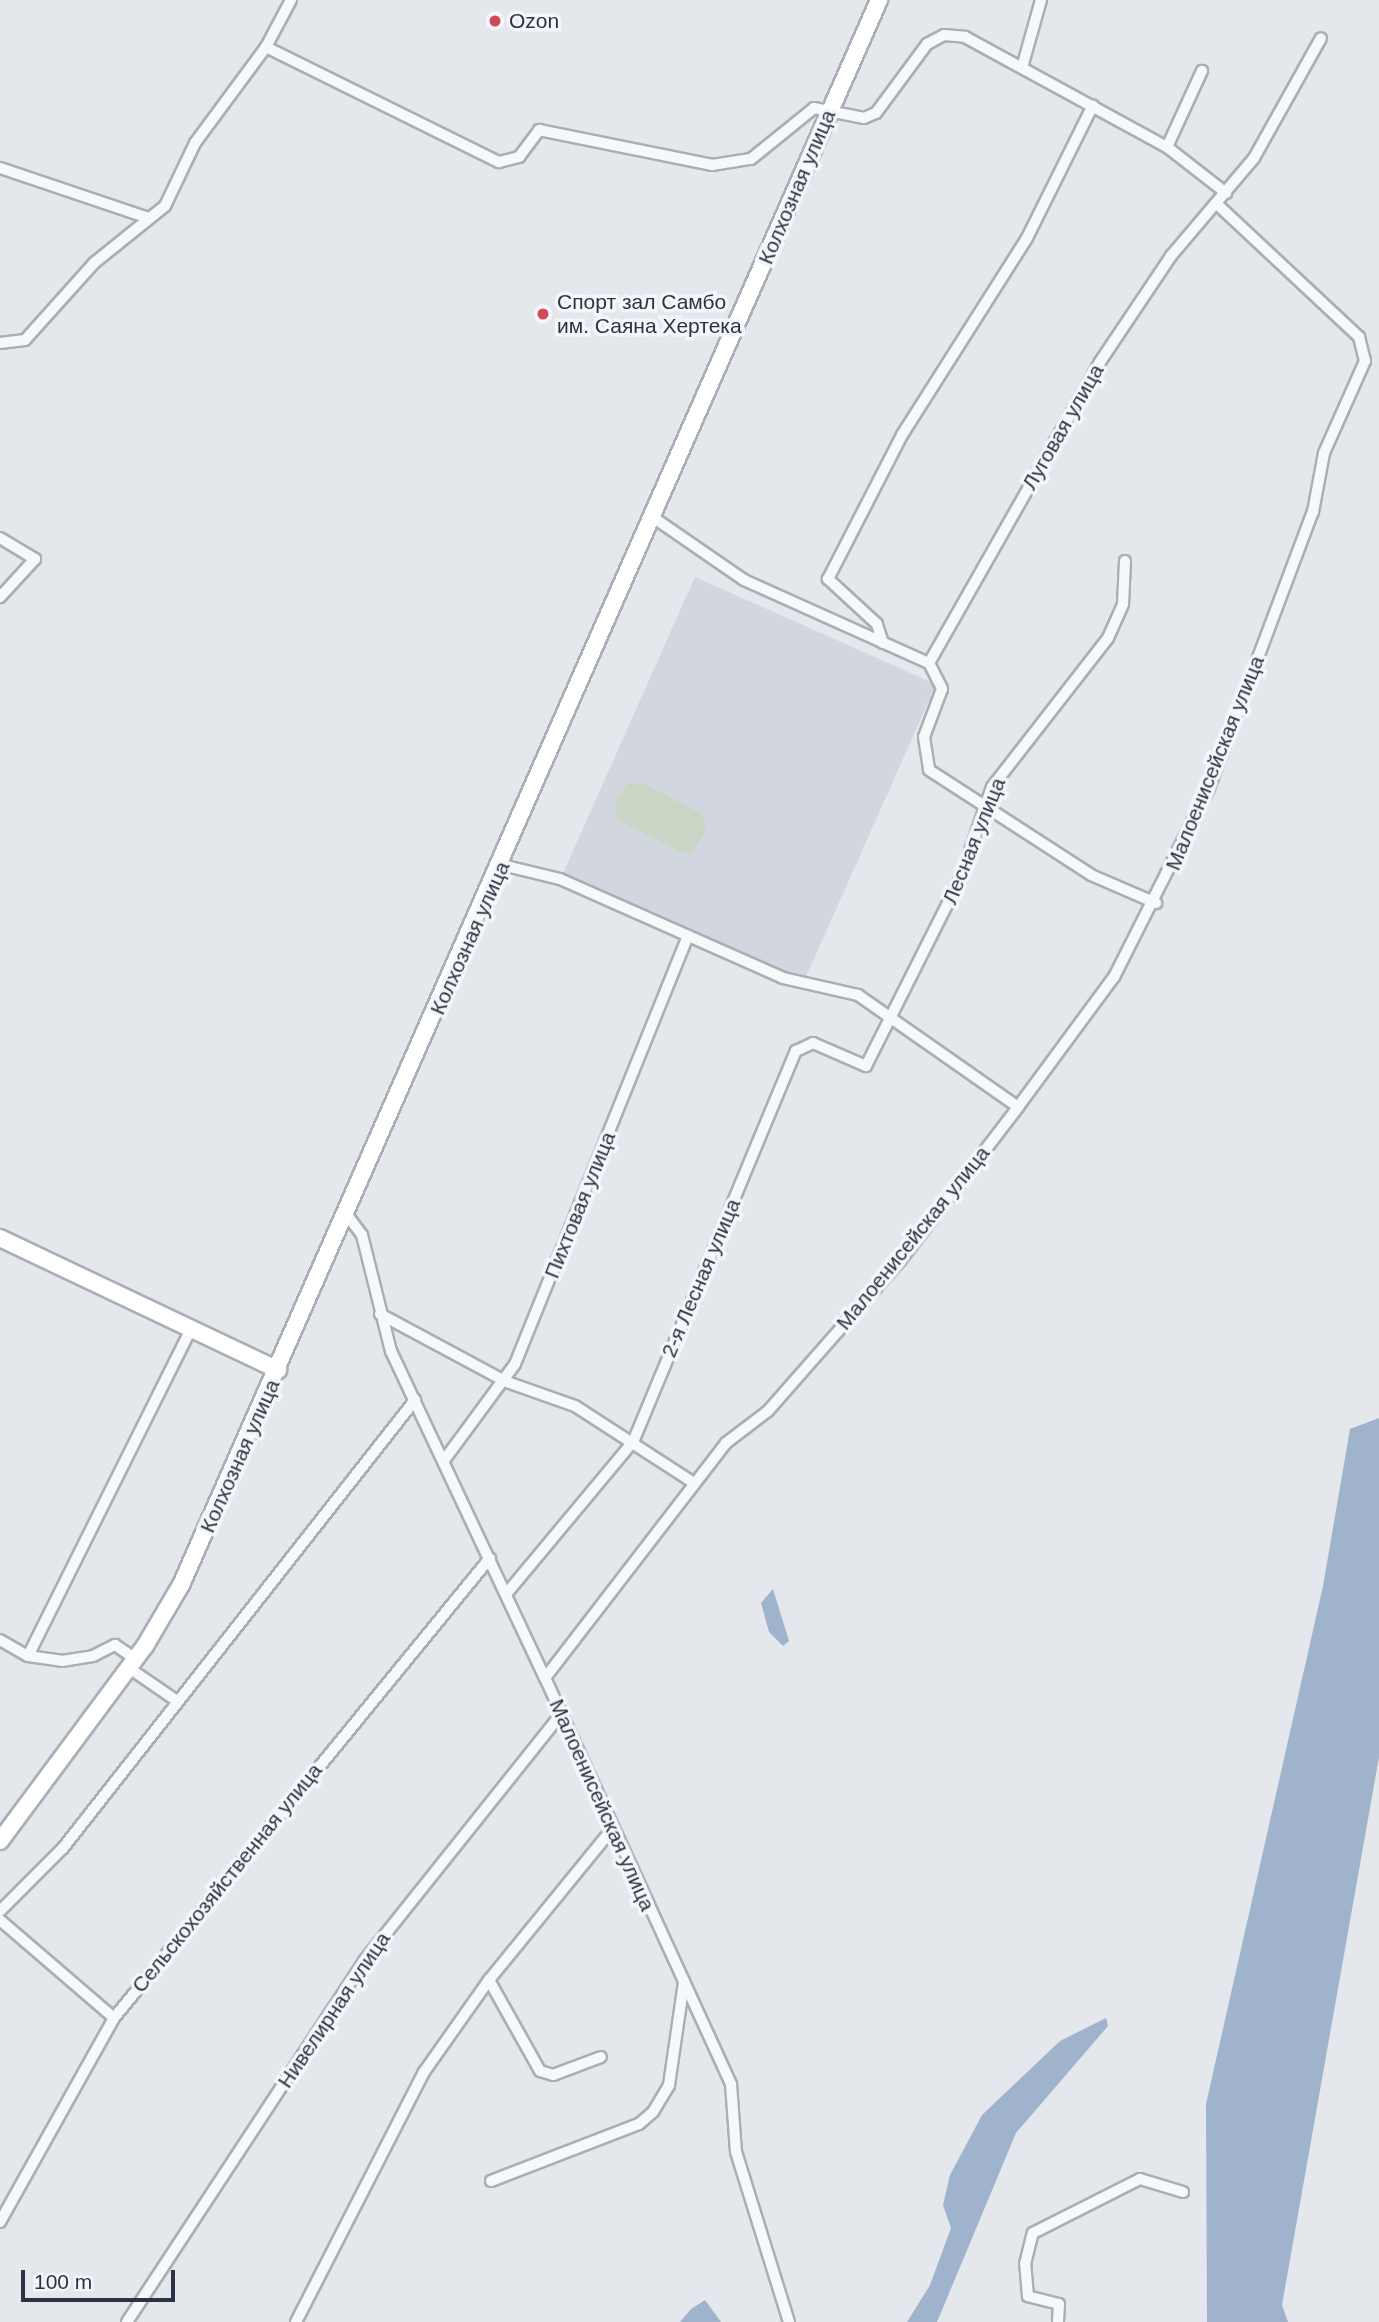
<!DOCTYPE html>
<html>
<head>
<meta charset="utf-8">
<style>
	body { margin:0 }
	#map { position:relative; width:1379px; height:2322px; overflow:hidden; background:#e4e7ec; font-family:Arial,sans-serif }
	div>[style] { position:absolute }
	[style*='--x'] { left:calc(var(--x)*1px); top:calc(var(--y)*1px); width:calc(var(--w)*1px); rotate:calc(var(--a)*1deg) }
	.built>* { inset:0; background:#d2d6de; transform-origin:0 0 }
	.green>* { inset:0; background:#c9d6c5 }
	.water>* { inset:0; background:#9fb4cc }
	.roads { filter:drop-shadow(2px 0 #a9aeb7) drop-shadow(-2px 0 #a9aeb7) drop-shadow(0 2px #a9aeb7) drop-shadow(0 -2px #a9aeb7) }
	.street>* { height:10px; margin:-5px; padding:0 5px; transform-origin:5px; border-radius:5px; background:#f7f8fa }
	.secondary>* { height:16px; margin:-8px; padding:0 8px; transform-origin:8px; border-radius:8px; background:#fff }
	.dots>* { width:19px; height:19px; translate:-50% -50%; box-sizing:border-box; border:4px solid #f4f6f9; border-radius:50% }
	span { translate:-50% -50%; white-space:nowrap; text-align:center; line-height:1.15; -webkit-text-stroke:7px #f4f6f9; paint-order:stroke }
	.poi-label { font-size:21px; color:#2b3445 }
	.left { translate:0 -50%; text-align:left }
	.street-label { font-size:21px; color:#2b3445 }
	.scale { position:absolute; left:21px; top:2270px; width:154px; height:32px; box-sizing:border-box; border:4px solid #2b3445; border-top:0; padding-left:9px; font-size:21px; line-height:24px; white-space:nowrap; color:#2b3445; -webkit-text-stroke:5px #f4f6f9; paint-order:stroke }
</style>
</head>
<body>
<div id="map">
	<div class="built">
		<div style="left:695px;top:577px;width:264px;height:325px;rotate:24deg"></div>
	</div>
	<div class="green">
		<div style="clip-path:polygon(627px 784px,644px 784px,702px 814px,707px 827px,693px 852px,683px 853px,617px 820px,615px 802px)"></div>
	</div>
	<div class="water">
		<div style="clip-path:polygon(1379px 1418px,1379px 1757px,1282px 2305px,1288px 2322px,1207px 2322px,1206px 2104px,1323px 1586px,1350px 1429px)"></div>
		<div style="clip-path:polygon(773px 1589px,789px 1641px,783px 1646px,769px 1632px,761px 1603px)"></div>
		<div style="clip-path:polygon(1106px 2018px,1108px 2026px,1016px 2133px,937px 2322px,907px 2322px,930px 2285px,951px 2228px,943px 2205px,950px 2175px,982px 2115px,1060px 2041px)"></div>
		<div style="clip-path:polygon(705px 2300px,721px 2322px,680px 2322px,691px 2309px)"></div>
	</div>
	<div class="roads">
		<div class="street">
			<div style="--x:266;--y:47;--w:260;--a:26.3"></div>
			<div style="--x:499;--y:162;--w:21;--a:-14"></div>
			<div style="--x:519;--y:157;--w:34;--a:-53"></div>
			<div style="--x:539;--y:130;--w:177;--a:11.4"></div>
			<div style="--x:712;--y:165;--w:39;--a:-9"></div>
			<div style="--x:751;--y:159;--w:81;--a:-39"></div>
			<div style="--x:814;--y:108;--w:51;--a:11.3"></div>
			<div style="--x:864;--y:118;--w:13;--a:-23"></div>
			<div style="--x:876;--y:113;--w:86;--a:-53.5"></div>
			<div style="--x:927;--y:44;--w:19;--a:-28"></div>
			<div style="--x:944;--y:35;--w:21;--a:5"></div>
			<div style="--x:965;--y:37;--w:230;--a:28.6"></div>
			<div style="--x:1167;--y:147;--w:75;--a:37.9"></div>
			<div style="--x:1023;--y:64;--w:66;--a:-74.3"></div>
			<div style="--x:1167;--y:147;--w:84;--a:-65.3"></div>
			<div style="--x:0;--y:168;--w:154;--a:18.6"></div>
			<div style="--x:0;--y:343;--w:25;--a:-7"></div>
			<div style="--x:25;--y:340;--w:103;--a:-48.1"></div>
			<div style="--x:94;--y:263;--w:91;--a:-38.8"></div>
			<div style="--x:165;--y:206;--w:70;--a:-64.5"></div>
			<div style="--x:195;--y:143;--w:119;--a:-53.5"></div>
			<div style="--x:266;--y:47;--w:53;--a:-62"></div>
			<div style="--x:654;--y:518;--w:109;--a:34.6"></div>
			<div style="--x:744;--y:580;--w:203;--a:24.2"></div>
			<div style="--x:929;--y:663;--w:29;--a:63"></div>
			<div style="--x:942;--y:689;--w:51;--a:110.6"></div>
			<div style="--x:924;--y:737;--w:33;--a:81"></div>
			<div style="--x:929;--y:770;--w:193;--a:32.9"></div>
			<div style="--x:1091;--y:875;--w:71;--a:23.3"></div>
			<div style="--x:0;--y:538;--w:41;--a:31"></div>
			<div style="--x:35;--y:559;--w:52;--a:132.6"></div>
			<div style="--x:883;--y:643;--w:20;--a:-108"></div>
			<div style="--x:877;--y:624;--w:67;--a:-137.4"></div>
			<div style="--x:828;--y:579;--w:162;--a:-62.8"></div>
			<div style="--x:902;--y:435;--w:233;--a:-57.6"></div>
			<div style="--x:1027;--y:238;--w:148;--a:-63.6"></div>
			<div style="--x:929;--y:663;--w:346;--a:-60.4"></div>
			<div style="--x:1100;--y:362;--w:128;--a:-56.2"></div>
			<div style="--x:1171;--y:256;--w:128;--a:-49.7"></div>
			<div style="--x:1254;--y:158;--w:137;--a:-60.8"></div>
			<div style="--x:502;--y:865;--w:60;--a:13.6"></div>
			<div style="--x:560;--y:879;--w:244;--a:23.9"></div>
			<div style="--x:783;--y:978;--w:77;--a:12.8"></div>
			<div style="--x:858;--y:995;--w:195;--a:35"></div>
			<div style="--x:347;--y:1215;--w:25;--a:53"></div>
			<div style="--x:362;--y:1235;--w:120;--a:76"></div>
			<div style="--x:391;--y:1351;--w:361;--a:64.8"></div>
			<div style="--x:380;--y:1314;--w:144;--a:28.2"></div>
			<div style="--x:507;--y:1382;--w:72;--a:19.4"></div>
			<div style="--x:575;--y:1406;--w:142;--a:32.9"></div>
			<div style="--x:445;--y:1459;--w:118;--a:-53.6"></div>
			<div style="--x:515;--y:1364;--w:462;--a:-68"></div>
			<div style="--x:507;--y:1593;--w:197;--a:-50.2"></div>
			<div style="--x:633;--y:1442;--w:424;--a:-67.4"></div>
			<div style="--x:796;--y:1051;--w:19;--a:-25"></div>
			<div style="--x:813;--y:1043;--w:58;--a:23.5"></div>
			<div style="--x:866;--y:1066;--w:212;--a:-63.3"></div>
			<div style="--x:961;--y:877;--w:95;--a:-71"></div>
			<div style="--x:992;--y:787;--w:189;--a:-52.1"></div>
			<div style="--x:1108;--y:638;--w:37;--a:-66"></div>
			<div style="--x:1123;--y:604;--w:43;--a:-87.3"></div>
			<div style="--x:0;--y:1640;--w:32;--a:30"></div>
			<div style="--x:28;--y:1656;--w:365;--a:-63.5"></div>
			<div style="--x:28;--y:1656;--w:34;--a:8"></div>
			<div style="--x:62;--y:1661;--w:31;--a:-9"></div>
			<div style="--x:93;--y:1656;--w:25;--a:-27"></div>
			<div style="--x:115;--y:1645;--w:25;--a:34"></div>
			<div style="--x:129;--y:1668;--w:55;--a:34.6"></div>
			<div style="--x:0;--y:1911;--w:89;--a:-45"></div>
			<div style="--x:63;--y:1848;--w:570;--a:-51.84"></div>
			<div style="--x:0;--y:1920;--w:150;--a:40.7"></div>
			<div style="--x:489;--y:1980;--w:104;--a:60.7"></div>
			<div style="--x:540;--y:2071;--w:14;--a:17"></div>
			<div style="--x:553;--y:2075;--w:51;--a:-20.6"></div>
			<div style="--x:491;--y:2181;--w:159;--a:-21.1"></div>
			<div style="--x:639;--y:2124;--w:18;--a:-41"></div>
			<div style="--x:653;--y:2112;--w:31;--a:-59"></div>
			<div style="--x:669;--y:2085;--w:104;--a:-81.7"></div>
			<div style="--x:0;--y:2222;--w:234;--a:-60.8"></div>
			<div style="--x:114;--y:2018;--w:594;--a:-50.74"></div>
			<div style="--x:127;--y:2322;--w:432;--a:-56.7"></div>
			<div style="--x:364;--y:1961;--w:316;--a:-51.4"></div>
			<div style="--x:296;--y:2322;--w:281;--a:-62.9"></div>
			<div style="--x:424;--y:2072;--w:113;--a:-54.8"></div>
			<div style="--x:489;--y:1980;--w:196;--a:-50.8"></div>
			<div style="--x:789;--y:2322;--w:178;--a:-107.3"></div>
			<div style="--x:736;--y:2152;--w:68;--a:-94.2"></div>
			<div style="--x:731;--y:2084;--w:447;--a:-114.6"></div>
			<div style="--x:545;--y:1678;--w:297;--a:-52.4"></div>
			<div style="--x:726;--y:1443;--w:53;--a:-37.3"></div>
			<div style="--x:768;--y:1411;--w:200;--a:-48.7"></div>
			<div style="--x:900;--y:1261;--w:194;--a:-52.5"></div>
			<div style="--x:1018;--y:1107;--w:162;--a:-53.6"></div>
			<div style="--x:1114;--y:977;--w:212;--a:-63.3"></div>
			<div style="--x:1209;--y:788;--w:295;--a:-69.4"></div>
			<div style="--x:1313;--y:512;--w:60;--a:-79.4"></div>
			<div style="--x:1324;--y:453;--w:101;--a:-66"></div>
			<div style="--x:1365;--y:361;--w:25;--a:-104"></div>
			<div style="--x:1359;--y:337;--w:195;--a:-136.9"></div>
			<div style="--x:1058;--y:2322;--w:18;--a:-87"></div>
			<div style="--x:1059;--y:2304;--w:32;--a:-166"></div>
			<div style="--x:1028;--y:2296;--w:32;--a:-95"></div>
			<div style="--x:1025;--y:2264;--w:32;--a:-76"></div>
			<div style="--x:1033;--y:2233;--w:120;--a:-26.8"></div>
			<div style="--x:1140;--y:2179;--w:45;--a:16.8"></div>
		</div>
		<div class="secondary">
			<div style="--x:0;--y:1238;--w:308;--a:25.4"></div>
			<div style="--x:0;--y:1841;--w:243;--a:-53.4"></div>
			<div style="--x:145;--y:1646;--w:71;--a:-59.5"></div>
			<div style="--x:181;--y:1585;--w:1732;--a:-66.23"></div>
		</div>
	</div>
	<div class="dots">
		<div style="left:495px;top:21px;background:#d1495b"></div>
		<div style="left:543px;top:314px;background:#d1495b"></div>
	</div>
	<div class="poi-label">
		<span class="left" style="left:509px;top:21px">Ozon</span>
		<span class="left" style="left:557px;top:314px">Спорт зал Самбо<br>им. Саяна Хертека</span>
	</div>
	<div class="street-label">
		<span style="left:797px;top:187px;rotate:-67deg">Колхозная улица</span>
		<span style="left:1063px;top:427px;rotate:-60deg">Луговая улица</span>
		<span style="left:1215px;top:763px;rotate:-68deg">Малоенисейская улица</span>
		<span style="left:974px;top:841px;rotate:-68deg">Лесная улица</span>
		<span style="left:470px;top:938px;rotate:-66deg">Колхозная улица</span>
		<span style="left:580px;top:1205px;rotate:-68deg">Пихтовая улица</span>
		<span style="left:913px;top:1238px;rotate:-51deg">Малоенисейская улица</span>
		<span style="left:701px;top:1278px;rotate:-67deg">2-я Лесная улица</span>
		<span style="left:240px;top:1456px;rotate:-66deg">Колхозная улица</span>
		<span style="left:602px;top:1805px;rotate:66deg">Малоенисейская улица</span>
		<span style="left:227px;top:1878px;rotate:-51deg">Сельскохозяйственная улица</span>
		<span style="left:334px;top:2010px;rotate:-56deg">Нивелирная улица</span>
	</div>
	<div class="scale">100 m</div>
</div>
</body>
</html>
